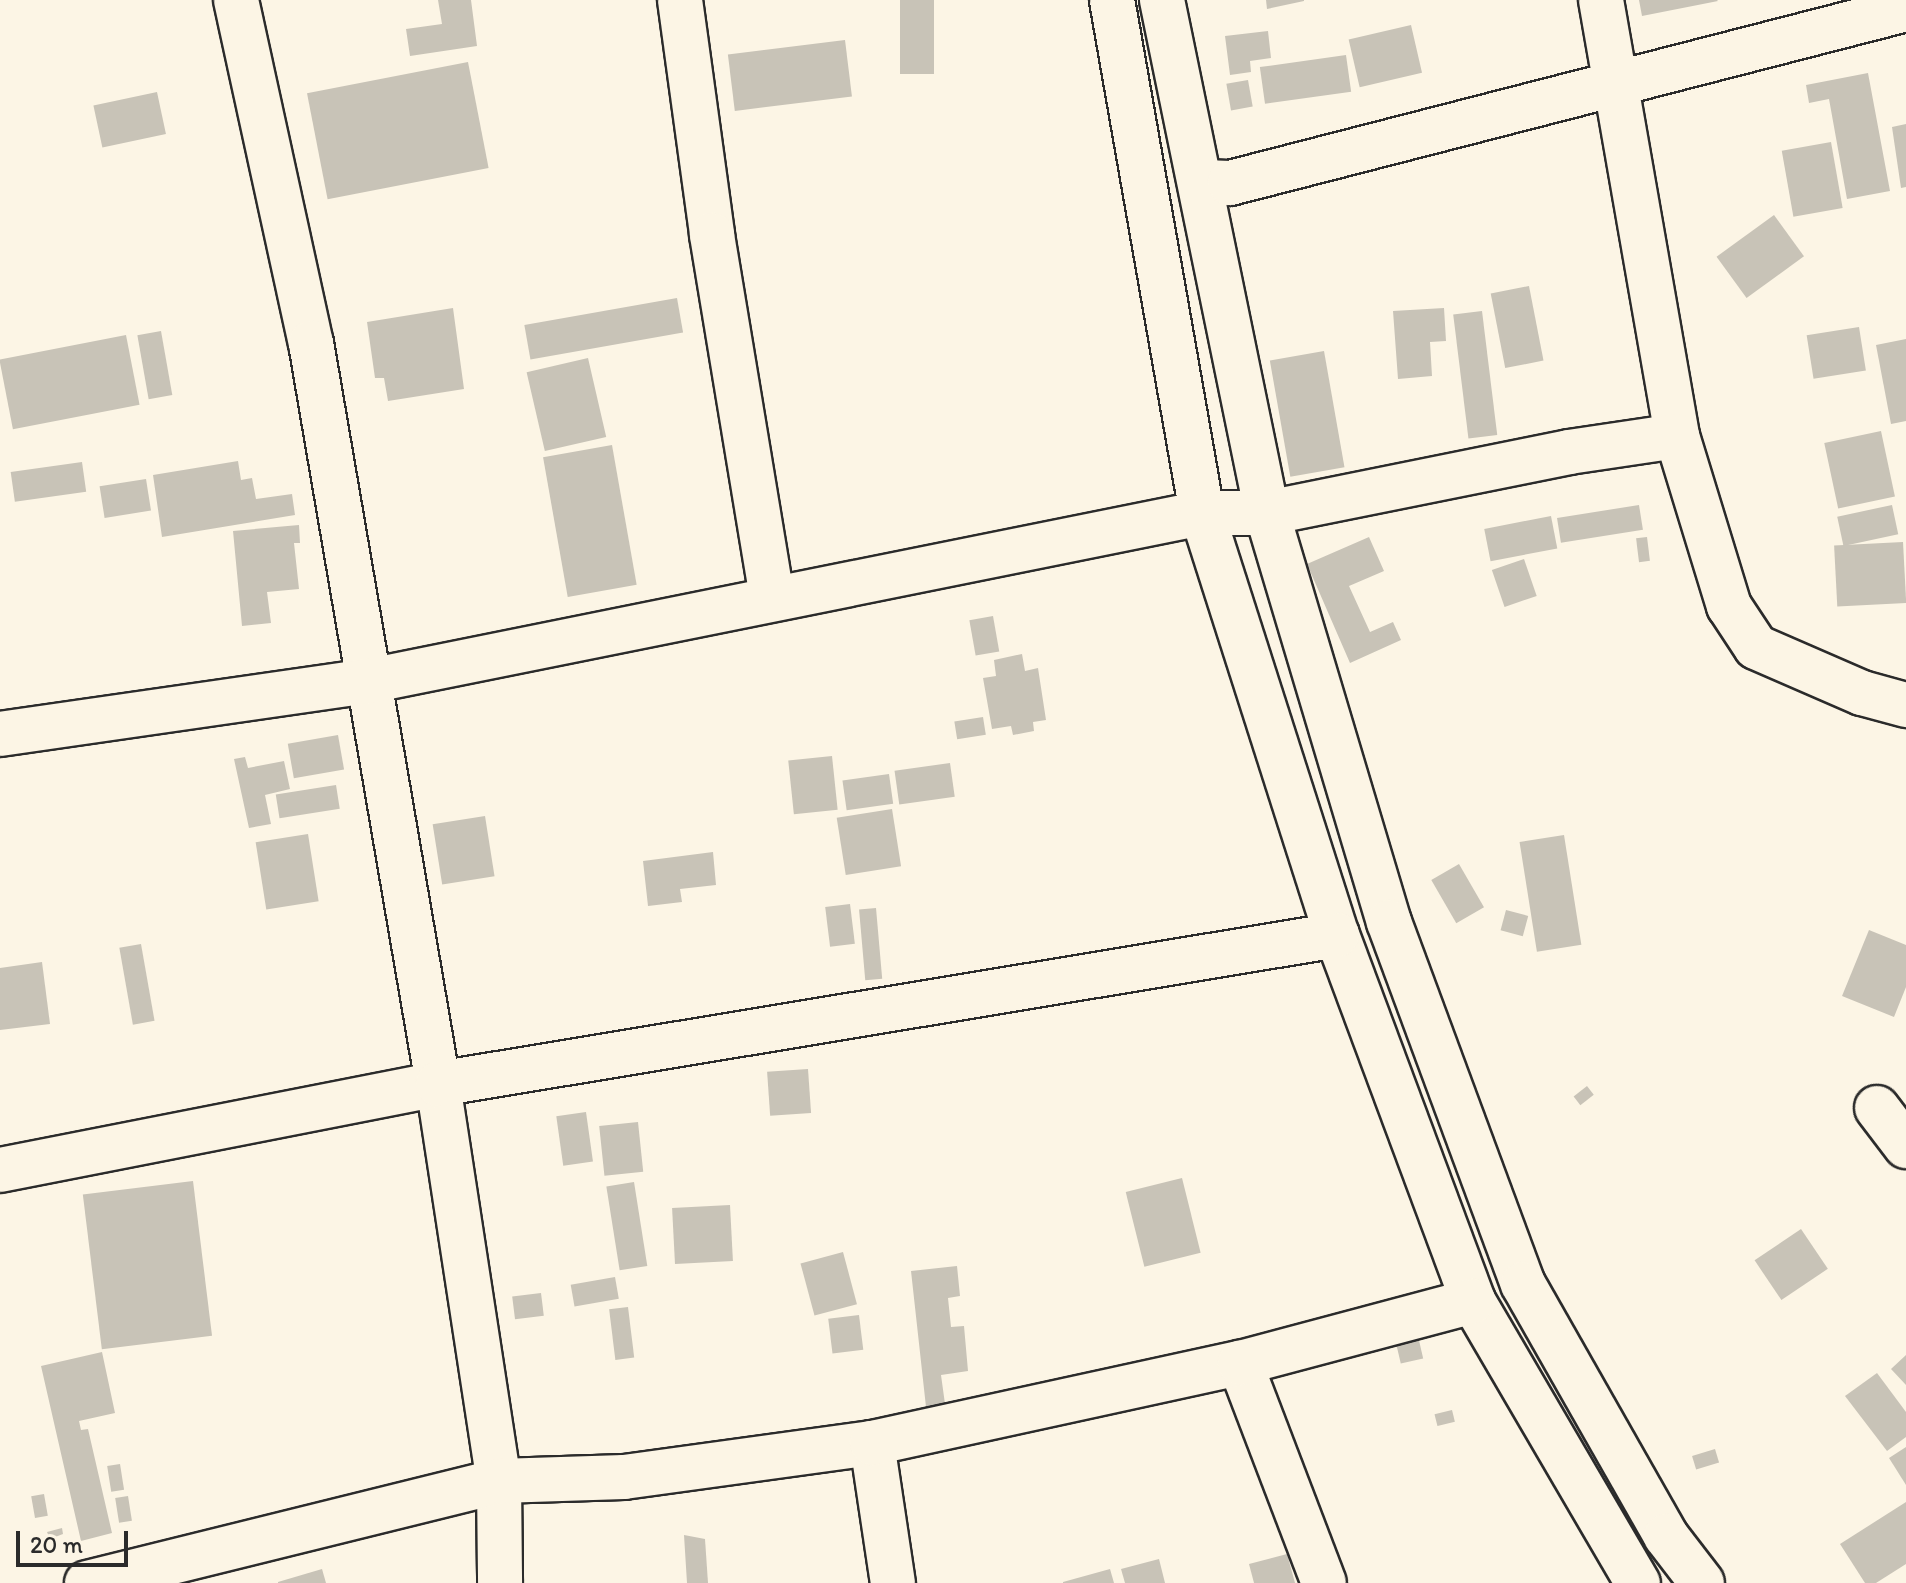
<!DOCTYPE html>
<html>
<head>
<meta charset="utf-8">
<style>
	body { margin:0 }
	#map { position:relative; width:1906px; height:1583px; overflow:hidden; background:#fcf5e5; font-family:Itim,sans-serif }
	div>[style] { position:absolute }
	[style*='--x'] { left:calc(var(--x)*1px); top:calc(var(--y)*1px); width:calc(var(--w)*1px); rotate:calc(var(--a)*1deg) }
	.building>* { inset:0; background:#c8c3b7; transform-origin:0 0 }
	.roads { filter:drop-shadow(2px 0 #2b2b2b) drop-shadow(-2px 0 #2b2b2b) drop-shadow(0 2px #2b2b2b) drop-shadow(0 -2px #2b2b2b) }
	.street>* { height:44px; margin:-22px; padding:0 22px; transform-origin:22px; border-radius:22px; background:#fcf5e5 }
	span { translate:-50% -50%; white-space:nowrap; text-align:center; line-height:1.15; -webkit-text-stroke:7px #fcf5e5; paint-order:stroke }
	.scale { position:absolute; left:16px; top:1531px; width:112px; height:36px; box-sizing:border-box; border:4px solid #2b2b2b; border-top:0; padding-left:10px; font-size:24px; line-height:28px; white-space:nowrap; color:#2b2b2b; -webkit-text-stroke:6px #fcf5e5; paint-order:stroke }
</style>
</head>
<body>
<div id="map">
	<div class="building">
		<div style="clip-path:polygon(438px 0,471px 0,477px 46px,410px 56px,406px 29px,442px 24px)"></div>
		<div style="left:900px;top:0;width:34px;height:74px"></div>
		<div style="clip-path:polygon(1266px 0,1304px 0,1304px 1px,1267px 9px)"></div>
		<div style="clip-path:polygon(1639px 0,1717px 0,1718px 1px,1642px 16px)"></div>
		<div style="left:1411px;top:25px;width:49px;height:64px;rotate:77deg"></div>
		<div style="clip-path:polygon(1268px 31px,1271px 58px,1250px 61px,1251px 72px,1230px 75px,1225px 36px)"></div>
		<div style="left:845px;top:40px;width:57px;height:118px;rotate:83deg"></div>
		<div style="left:1346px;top:55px;width:37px;height:87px;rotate:82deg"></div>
		<div style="left:468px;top:62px;width:108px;height:164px;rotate:79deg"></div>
		<div style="clip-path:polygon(1868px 73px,1890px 191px,1847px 199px,1829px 99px,1809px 103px,1806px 85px)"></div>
		<div style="left:1248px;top:80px;width:27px;height:22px;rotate:80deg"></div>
		<div style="left:157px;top:92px;width:43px;height:65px;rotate:78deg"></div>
		<div style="clip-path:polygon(1906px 124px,1906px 187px,1901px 188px,1892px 127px)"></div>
		<div style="left:1831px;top:142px;width:67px;height:50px;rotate:80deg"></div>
		<div style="left:1774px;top:215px;width:51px;height:71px;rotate:54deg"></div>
		<div style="left:1529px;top:286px;width:76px;height:39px;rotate:79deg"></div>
		<div style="left:677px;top:298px;width:35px;height:155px;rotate:80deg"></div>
		<div style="clip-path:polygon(453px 308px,464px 389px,388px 401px,384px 378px,375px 378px,367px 322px)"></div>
		<div style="clip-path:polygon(1444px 308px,1446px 341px,1430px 342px,1432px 376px,1398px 379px,1393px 311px)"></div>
		<div style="left:1482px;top:311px;width:125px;height:29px;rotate:83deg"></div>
		<div style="left:1859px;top:327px;width:44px;height:53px;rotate:81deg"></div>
		<div style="left:161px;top:331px;width:65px;height:24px;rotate:80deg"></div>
		<div style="left:126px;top:335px;width:71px;height:129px;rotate:79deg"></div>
		<div style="clip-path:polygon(1906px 339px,1906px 421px,1891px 424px,1876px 345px)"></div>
		<div style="left:1324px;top:351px;width:118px;height:55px;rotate:80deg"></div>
		<div style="left:588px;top:358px;width:81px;height:63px;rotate:77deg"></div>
		<div style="left:1881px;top:431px;width:67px;height:58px;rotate:78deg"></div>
		<div style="left:612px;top:445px;width:142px;height:70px;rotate:80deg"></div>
		<div style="clip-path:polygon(238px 461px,241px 480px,252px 478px,256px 499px,292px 494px,295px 515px,162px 537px,153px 475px)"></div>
		<div style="left:82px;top:462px;width:30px;height:72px;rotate:82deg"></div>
		<div style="left:146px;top:479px;width:32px;height:47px;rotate:81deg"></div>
		<div style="left:1639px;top:505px;width:25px;height:83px;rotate:81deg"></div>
		<div style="left:1892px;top:505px;width:30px;height:56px;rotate:78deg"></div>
		<div style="left:1551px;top:516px;width:33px;height:68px;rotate:79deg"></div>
		<div style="clip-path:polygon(299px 525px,300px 543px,294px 543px,299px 589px,267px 592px,271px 623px,242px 626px,233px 531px)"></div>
		<div style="clip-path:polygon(1369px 537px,1384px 571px,1349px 586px,1370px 632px,1393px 622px,1401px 640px,1350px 663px,1307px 564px)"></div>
		<div style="left:1647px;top:537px;width:24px;height:11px;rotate:83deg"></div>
		<div style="left:1903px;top:542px;width:61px;height:69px;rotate:87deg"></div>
		<div style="left:1524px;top:559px;width:39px;height:34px;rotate:71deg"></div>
		<div style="left:993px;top:616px;width:36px;height:24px;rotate:80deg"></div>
		<div style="clip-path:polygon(1022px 654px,1025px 671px,1038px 668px,1046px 720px,1033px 722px,1034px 731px,1013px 735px,1011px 726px,992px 729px,983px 678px,996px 676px,994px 660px)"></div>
		<div style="left:983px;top:717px;width:18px;height:29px;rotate:81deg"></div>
		<div style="left:338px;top:735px;width:35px;height:51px;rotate:80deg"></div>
		<div style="left:832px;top:756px;width:54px;height:44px;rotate:84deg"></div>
		<div style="clip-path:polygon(245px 757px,248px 768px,284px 761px,290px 789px,265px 795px,271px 824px,249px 828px,234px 759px)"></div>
		<div style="left:950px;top:763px;width:34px;height:56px;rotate:82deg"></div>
		<div style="left:889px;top:774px;width:30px;height:47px;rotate:82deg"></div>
		<div style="left:336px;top:785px;width:24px;height:61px;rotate:81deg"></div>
		<div style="left:892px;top:809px;width:58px;height:56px;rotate:81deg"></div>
		<div style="left:485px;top:816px;width:61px;height:53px;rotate:81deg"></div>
		<div style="left:308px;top:834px;width:68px;height:53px;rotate:81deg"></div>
		<div style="left:1564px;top:835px;width:111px;height:45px;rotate:81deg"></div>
		<div style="clip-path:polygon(713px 852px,716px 885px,680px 889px,682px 902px,648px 906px,643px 861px)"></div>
		<div style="left:1459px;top:864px;width:50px;height:32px;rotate:60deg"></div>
		<div style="left:850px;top:904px;width:40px;height:25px;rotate:83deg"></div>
		<div style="left:876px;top:908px;width:71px;height:17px;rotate:85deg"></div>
		<div style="left:1506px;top:910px;width:23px;height:21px;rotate:15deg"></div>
		<div style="clip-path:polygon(1869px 930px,1906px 945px,1906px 987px,1894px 1017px,1842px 996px)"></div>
		<div style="left:141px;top:944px;width:78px;height:22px;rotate:80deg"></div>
		<div style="clip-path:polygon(42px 962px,50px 1024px,0 1030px,0 968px)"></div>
		<div style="left:808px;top:1069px;width:44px;height:41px;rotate:86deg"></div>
		<div style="left:1587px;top:1086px;width:11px;height:17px;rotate:52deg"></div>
		<div style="left:586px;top:1112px;width:50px;height:30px;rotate:82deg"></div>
		<div style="left:638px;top:1122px;width:50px;height:39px;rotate:84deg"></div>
		<div style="left:1182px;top:1178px;width:77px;height:58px;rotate:76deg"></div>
		<div style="left:193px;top:1181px;width:156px;height:111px;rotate:83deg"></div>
		<div style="left:634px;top:1182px;width:85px;height:28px;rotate:81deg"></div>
		<div style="left:730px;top:1205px;width:56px;height:58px;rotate:87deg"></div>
		<div style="left:1801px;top:1229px;width:48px;height:56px;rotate:56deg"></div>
		<div style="left:843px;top:1252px;width:54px;height:44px;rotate:75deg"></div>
		<div style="clip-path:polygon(957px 1266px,960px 1296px,948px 1298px,951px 1327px,964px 1326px,968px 1371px,941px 1375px,945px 1404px,926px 1407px,911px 1271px)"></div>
		<div style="left:615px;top:1277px;width:22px;height:45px;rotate:80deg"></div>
		<div style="left:541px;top:1293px;width:23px;height:29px;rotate:83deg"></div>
		<div style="left:628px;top:1307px;width:51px;height:19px;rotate:83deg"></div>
		<div style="left:859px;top:1315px;width:35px;height:31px;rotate:83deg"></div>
		<div style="left:1418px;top:1336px;width:23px;height:23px;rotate:77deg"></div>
		<div style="clip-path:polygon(102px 1352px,115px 1413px,79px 1421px,81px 1430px,88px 1429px,112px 1533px,81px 1541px,41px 1366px)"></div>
		<div style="clip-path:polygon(1906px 1355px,1906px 1385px,1891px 1369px)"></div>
		<div style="clip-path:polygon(1877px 1373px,1906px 1412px,1906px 1437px,1887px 1451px,1845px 1396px)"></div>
		<div style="left:1452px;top:1410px;width:12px;height:18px;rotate:76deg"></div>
		<div style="clip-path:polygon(1906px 1447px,1906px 1485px,1889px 1458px)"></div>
		<div style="left:1715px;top:1449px;width:14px;height:24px;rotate:73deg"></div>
		<div style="left:120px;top:1464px;width:26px;height:13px;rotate:81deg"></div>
		<div style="left:44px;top:1494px;width:22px;height:13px;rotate:80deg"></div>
		<div style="left:128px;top:1496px;width:25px;height:13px;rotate:81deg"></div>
		<div style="clip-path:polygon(1906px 1502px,1906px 1564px,1876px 1583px,1865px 1583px,1840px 1544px)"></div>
		<div style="clip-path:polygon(62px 1528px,63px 1534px,50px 1539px,47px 1532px)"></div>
		<div style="clip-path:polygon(684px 1535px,705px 1539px,708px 1583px,687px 1583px)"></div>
		<div style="clip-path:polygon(1287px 1554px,1295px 1583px,1254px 1583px,1249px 1564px)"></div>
		<div style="clip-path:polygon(1159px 1559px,1165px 1583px,1125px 1583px,1121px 1569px)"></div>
		<div style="clip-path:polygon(322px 1569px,326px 1583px,278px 1583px,278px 1582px)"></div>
		<div style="clip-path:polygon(1110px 1569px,1114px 1583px,1063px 1583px,1063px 1582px)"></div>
	</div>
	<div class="roads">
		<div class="street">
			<div style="--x:236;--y:0;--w:351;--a:77.7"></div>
			<div style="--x:311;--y:343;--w:752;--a:80.27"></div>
			<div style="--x:438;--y:1084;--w:402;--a:81.3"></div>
			<div style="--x:499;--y:1481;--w:102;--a:89.4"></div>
			<div style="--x:680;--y:0;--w:237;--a:82.2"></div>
			<div style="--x:712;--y:235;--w:368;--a:80.6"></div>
			<div style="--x:1112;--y:0;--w:521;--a:80.05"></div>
			<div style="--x:1202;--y:513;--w:443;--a:72.3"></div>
			<div style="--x:1337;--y:935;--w:390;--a:69.6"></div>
			<div style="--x:1473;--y:1301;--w:327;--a:59.7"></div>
			<div style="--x:1162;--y:0;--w:524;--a:78.43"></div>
			<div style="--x:1267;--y:513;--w:427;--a:73.4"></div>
			<div style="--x:1389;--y:922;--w:386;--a:69.7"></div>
			<div style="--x:1523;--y:1284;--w:290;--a:60.4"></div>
			<div style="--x:1666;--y:1536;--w:59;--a:52.5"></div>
			<div style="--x:1601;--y:0;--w:443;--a:80.1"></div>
			<div style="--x:1677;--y:436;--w:178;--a:73"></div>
			<div style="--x:1729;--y:606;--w:49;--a:56.6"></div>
			<div style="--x:1756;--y:647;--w:116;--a:23.5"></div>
			<div style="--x:1862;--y:693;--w:46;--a:15.3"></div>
			<div style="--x:1203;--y:182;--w:27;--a:2"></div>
			<div style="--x:1230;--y:183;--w:698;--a:-14.43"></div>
			<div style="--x:0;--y:734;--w:373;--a:-8.2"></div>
			<div style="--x:369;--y:681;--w:850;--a:-11.4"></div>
			<div style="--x:1202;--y:513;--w:65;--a:0"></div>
			<div style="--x:1267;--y:513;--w:308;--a:-11.4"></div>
			<div style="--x:1569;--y:452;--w:109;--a:-8.4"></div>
			<div style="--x:1877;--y:1108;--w:48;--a:52.7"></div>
			<div style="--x:0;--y:1170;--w:446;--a:-11.1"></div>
			<div style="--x:438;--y:1084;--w:911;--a:-9.41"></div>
			<div style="--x:1240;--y:1363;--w:235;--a:69.1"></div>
			<div style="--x:872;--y:1443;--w:142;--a:81.5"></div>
			<div style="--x:87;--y:1583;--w:424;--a:-13.9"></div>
			<div style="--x:499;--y:1481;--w:125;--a:-1.8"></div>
			<div style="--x:624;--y:1477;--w:250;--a:-7.8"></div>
			<div style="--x:872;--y:1443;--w:377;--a:-12.3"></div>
			<div style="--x:1240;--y:1363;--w:241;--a:-14.9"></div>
		</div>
	</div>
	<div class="scale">20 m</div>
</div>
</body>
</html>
